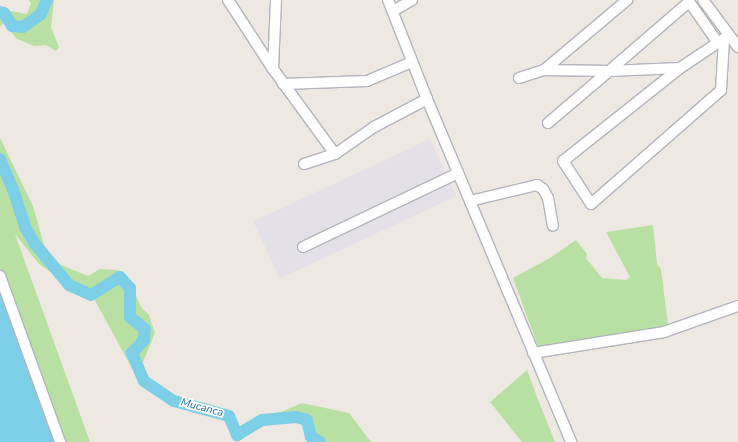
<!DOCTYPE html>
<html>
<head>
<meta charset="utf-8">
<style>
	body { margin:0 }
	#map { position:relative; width:738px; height:442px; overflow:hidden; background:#eee8e2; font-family:"Nunito Sans",sans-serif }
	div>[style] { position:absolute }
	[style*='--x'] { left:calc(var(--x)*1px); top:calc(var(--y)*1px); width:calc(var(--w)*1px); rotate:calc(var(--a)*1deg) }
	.industrial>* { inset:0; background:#e3e1e7; transform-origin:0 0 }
	.green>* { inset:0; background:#b9e0a3 }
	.water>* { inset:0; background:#7dcee7 }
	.river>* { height:12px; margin:-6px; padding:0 6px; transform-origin:6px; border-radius:6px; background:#7dcee7 }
	.roads { filter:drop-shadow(1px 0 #b2b4bd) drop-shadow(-1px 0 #b2b4bd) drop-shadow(0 1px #b2b4bd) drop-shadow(0 -1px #b2b4bd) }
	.minor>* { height:10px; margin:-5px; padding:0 5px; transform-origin:5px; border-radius:5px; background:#fff }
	span { translate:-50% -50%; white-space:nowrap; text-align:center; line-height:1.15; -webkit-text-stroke:3.5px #fff; paint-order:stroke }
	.water-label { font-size:11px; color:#186f98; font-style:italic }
</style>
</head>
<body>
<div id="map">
	<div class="industrial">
		<div style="left:430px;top:139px;width:63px;height:195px;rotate:65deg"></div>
	</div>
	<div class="green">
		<div style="clip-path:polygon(29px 0,54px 0,51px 27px,59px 47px,56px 51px,46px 45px,34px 46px,17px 39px,3px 23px,0 27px,0 9px,27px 14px,31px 3px)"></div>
		<div style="clip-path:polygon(0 138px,33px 206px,45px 249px,59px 264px,88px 276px,100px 269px,118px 270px,132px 287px,141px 307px,149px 315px,155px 333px,142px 364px,145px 376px,180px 400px,211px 404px,229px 416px,174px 401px,144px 381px,129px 363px,92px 295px,69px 285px,39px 264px,15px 234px,90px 442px,0 442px)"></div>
		<div style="clip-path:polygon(653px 225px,657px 264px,661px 269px,668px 325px,539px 349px,513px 278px,550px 258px,576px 240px,587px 254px,586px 258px,602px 278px,626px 280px,630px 277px,606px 232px)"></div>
		<div style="clip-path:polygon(527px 370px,537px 397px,555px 442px,522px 442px,490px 402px)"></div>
		<div style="clip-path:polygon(302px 403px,349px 413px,371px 442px,320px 442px,311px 437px,307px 420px,296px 417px,262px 420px)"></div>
	</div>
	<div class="water">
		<div style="clip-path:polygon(0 276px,60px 442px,0 442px)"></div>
	</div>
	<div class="river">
		<div style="--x:0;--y:12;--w:4;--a:14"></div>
		<div style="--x:4;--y:13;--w:15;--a:58"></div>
		<div style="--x:12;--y:26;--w:11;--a:5"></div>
		<div style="--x:23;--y:27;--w:22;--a:-36"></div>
		<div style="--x:41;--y:14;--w:15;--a:-67"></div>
		<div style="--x:0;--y:159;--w:33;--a:67"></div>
		<div style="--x:13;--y:189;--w:40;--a:72"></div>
		<div style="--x:25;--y:227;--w:20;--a:60"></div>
		<div style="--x:35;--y:244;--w:53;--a:50.3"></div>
		<div style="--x:69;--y:285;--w:24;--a:24"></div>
		<div style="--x:91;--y:295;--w:34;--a:-32"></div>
		<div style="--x:120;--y:277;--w:15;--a:48"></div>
		<div style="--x:130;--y:288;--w:29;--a:90"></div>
		<div style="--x:130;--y:317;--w:19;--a:39"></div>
		<div style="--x:145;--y:329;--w:11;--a:95"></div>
		<div style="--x:144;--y:340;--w:18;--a:133"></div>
		<div style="--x:132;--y:353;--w:30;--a:67"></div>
		<div style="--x:144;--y:381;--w:36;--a:34"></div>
		<div style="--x:174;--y:401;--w:57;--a:15.3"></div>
		<div style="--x:229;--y:416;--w:21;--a:67"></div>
		<div style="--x:237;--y:435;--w:29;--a:-31"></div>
		<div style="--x:262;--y:420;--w:34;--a:-5"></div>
		<div style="--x:296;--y:417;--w:11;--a:15"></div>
		<div style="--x:307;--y:420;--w:17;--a:77"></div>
		<div style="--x:311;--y:437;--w:10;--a:29"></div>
	</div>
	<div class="roads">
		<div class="minor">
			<div style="--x:228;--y:0;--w:82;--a:56.9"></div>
			<div style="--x:273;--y:69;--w:105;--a:53.9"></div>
			<div style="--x:388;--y:0;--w:106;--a:68.5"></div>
			<div style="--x:427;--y:99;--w:372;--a:67.2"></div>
			<div style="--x:688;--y:0;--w:52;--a:55.1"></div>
			<div style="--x:703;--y:0;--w:59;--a:53.3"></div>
			<div style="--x:393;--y:11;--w:22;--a:-30"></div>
			<div style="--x:680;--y:68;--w:58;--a:-33.7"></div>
			<div style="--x:273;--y:69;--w:69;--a:-87.5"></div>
			<div style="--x:544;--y:70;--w:65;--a:0.9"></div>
			<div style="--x:609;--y:71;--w:106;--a:-40.8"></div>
			<div style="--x:519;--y:78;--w:26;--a:-18"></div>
			<div style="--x:544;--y:70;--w:109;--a:-40.1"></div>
			<div style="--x:283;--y:84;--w:84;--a:-2"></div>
			<div style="--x:367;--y:81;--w:49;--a:-22.9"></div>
			<div style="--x:548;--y:123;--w:80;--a:-40.4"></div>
			<div style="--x:609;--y:71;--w:71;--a:-2.4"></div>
			<div style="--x:680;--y:68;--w:149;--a:141.5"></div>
			<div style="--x:563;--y:161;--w:51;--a:56.9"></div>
			<div style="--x:591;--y:204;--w:173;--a:-41.2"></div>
			<div style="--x:721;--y:90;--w:51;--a:-86.6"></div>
			<div style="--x:304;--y:164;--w:33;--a:-18"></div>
			<div style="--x:335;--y:154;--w:47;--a:-34.7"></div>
			<div style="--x:374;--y:127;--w:60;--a:-27.8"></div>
			<div style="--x:470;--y:201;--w:69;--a:-13.4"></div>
			<div style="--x:537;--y:185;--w:7;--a:34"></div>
			<div style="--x:543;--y:189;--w:10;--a:61"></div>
			<div style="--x:548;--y:198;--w:28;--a:80"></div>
			<div style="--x:303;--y:247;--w:172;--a:-25.5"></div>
			<div style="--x:0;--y:276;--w:177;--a:70.1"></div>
			<div style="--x:533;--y:353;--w:133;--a:-9.1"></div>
			<div style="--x:664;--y:332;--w:78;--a:-19.4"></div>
		</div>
	</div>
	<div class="water-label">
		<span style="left:202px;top:408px;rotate:15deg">Mucanca</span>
	</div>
</div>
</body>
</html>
